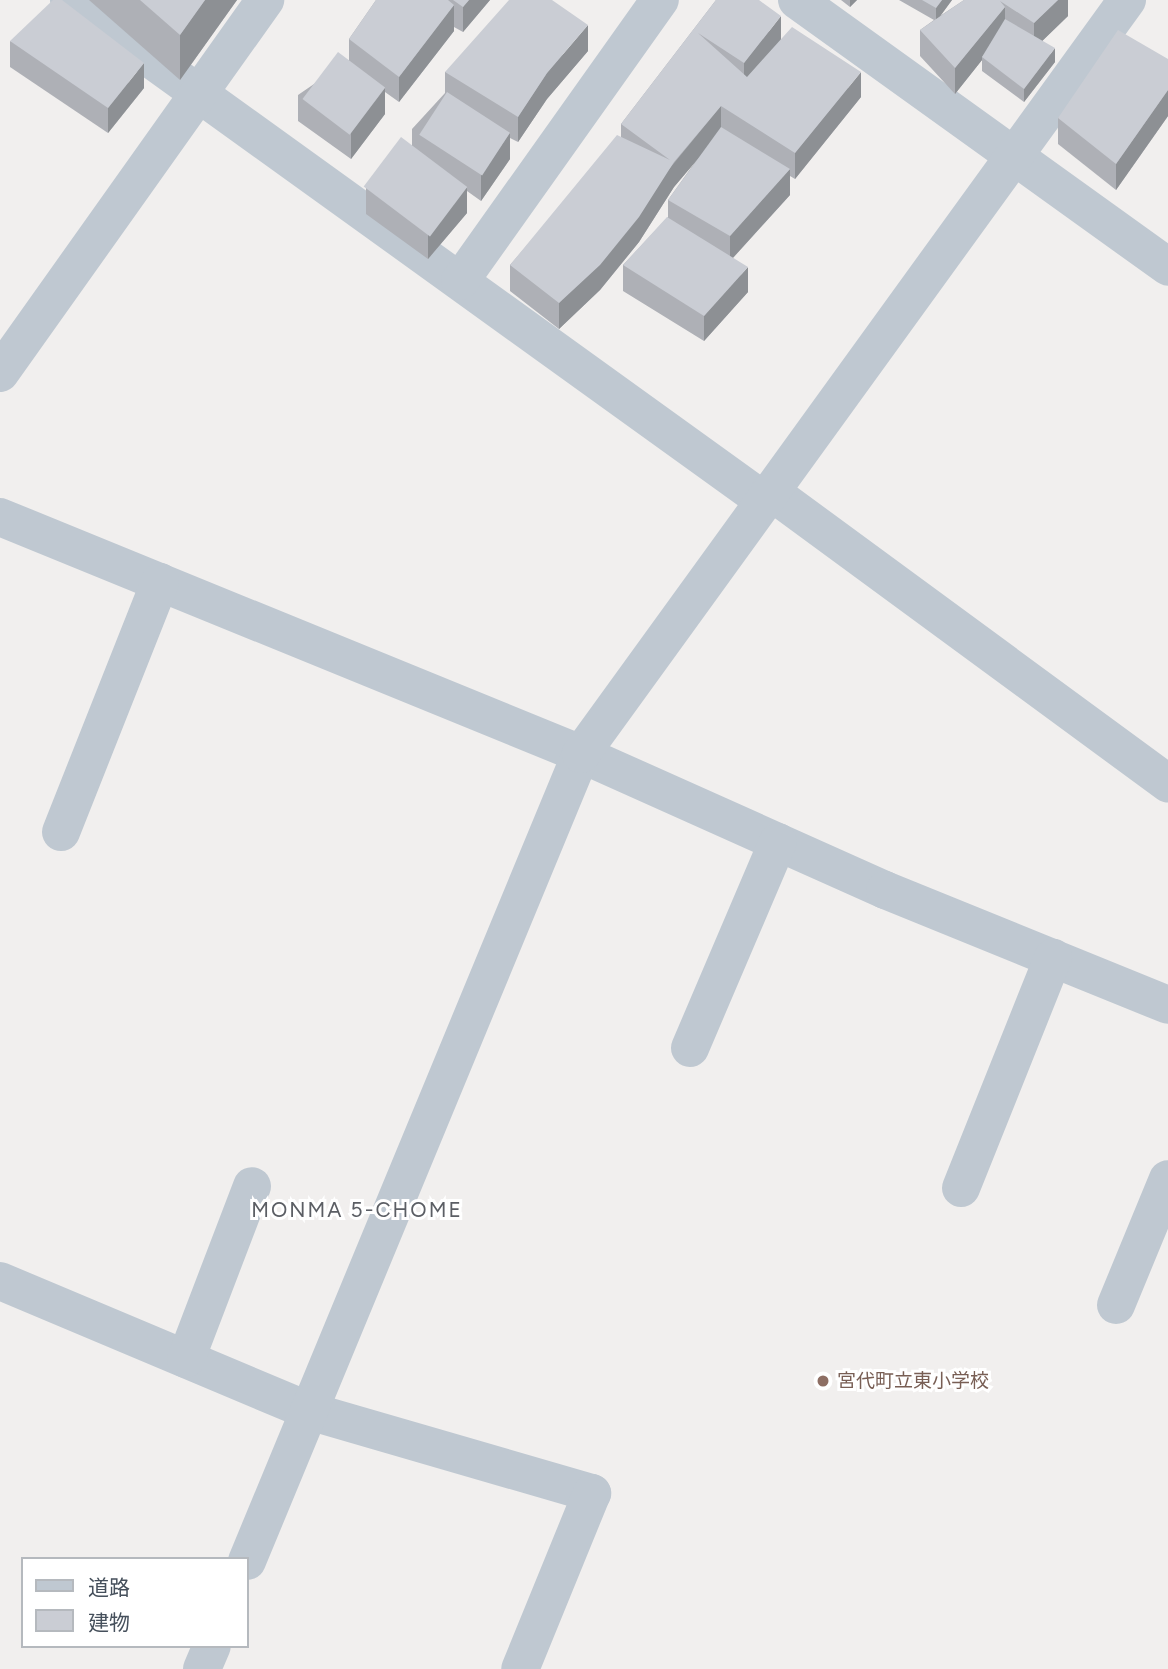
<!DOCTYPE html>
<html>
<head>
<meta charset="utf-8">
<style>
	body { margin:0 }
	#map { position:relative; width:1168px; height:1669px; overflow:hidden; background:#f1efee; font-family:Figtree,"Noto Sans JP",sans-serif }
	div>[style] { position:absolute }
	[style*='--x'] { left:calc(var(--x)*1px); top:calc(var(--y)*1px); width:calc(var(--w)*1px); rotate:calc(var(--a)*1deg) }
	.minor>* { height:38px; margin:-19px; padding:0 19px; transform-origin:19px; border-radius:19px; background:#bfc8d1 }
	.wall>* { inset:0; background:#aeb0b6 }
	.shaded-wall>* { inset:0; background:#8d9094 }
	.building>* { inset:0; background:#cacdd4; transform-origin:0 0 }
	.dots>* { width:19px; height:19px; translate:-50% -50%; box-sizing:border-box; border:4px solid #fff; border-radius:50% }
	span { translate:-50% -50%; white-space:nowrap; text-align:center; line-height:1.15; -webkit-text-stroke:6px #fff; paint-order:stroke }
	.education-label { font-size:19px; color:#785e54 }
	.left { translate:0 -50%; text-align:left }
	.neighbourhood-label { font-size:21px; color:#5b5e64; letter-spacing:2px }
	.legend { position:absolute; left:21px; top:1557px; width:228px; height:91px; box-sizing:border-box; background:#fff; border:2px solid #b5b9be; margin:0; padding:9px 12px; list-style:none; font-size:21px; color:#46505c }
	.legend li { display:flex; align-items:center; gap:14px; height:35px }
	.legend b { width:35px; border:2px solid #b5b9be }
</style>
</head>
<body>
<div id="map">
	<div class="minor">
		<div style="--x:69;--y:0;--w:855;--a:35.77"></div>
		<div style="--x:797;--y:0;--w:457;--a:35.7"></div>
		<div style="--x:460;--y:281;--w:345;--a:-54.6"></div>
		<div style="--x:0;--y:373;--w:458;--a:-54.6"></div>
		<div style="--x:770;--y:491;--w:494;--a:36.3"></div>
		<div style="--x:0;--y:517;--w:627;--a:22.19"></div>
		<div style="--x:581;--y:754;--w:333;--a:24.1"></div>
		<div style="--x:885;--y:890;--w:305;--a:22.1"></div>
		<div style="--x:61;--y:832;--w:269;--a:-68.4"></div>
		<div style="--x:690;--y:1048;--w:224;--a:-66.9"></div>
		<div style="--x:961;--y:1188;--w:248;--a:-68.2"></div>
		<div style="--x:0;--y:1281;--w:335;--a:22.8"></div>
		<div style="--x:309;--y:1411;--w:295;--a:16.2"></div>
		<div style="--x:592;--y:1493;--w:190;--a:112.2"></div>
		<div style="--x:1116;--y:1305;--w:136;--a:-67.6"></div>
		<div style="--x:186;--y:1359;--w:185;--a:-69.1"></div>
		<div style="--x:247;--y:1561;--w:873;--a:-67.52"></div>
		<div style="--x:581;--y:754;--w:931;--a:-54.09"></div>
		<div style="--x:202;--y:1669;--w:25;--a:-67"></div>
	</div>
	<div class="wall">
		<div style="clip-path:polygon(89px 0,237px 0,180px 80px)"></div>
		<div style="clip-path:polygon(376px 0,490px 0,463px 32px,454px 27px,454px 31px,399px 102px,385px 92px,385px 114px,351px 159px,298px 121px,298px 95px,349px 60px,349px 39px)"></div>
		<div style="clip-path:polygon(716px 0,781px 39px,861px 97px,795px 179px,790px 176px,790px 195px,733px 258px,748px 292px,704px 341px,623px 291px,623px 265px,668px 217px,668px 200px,698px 158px,674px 187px,639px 242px,600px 290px,559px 329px,510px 291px,510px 265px,621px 137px,621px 124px)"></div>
		<div style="clip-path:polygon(841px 0,857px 0,850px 7px)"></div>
		<div style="clip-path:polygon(899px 0,952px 0,940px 16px,964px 0,1068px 0,1068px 16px,1042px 41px,1055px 62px,1024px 102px,982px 71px,982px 60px,955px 94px,920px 56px,920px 30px,934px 20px)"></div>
		<div style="clip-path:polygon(10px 41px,144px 88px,108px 133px,10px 67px)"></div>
		<div style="clip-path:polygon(588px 51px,547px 99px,518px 142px,510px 138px,510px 159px,481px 201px,467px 191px,467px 213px,428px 259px,366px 214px,366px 188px,412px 145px,412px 129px,445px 93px,445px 72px)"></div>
		<div style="clip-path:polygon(1168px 59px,1168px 116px,1116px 190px,1058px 144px,1058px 118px)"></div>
	</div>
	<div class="shaded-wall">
		<div style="clip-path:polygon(205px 0,237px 0,180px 80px,180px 35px)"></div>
		<div style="clip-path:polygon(469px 0,490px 0,463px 32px,463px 7px)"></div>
		<div style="clip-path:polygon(850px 0,857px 0,850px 7px)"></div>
		<div style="clip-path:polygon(942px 0,952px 0,936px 22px,936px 8px)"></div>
		<div style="clip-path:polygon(1058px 0,1068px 0,1068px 16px,1034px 49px,1034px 23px)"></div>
		<div style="clip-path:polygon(454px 5px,454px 31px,399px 102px,399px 77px)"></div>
		<div style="clip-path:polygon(1005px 7px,1005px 32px,982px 57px,982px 60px,955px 94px,955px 68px)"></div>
		<div style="clip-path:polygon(781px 16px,781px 42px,744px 88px,744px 63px)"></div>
		<div style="clip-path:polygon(588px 25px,588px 51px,547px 99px,518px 142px,518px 117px,547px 73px)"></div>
		<div style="clip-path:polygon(1055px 48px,1055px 62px,1024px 102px,1024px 89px)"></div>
		<div style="clip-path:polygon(144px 63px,144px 88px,108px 133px,108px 108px)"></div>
		<div style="clip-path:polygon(861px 72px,861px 97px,795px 179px,795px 153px)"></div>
		<div style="clip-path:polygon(385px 88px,385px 114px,351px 159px,351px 133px)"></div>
		<div style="clip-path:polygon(1168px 90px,1168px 116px,1116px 190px,1116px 164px)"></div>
		<div style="clip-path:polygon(721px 106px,721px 132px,674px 187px,639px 242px,600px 290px,559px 329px,559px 303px)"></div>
		<div style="clip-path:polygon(510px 133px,510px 159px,481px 201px,481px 175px)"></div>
		<div style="clip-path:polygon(790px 169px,790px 195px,730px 261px,730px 236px)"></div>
		<div style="clip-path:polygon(467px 187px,467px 213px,428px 259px,428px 233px)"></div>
		<div style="clip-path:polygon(748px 267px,748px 292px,704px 341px,704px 316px)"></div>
	</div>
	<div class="building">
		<div style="clip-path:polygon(53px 0,62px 0,144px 63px,108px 108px,10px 41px)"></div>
		<div style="clip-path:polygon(140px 0,205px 0,180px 35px)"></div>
		<div style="clip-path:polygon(376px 0,448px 0,454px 5px,399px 77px,349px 39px)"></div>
		<div style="clip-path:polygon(453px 0,469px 0,463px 7px)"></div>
		<div style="clip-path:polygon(509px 0,552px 0,588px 25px,547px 73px,518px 117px,445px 72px)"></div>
		<div style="clip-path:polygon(716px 0,759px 0,781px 16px,744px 63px,698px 33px,747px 77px,792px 27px,861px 72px,795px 153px,721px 106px,674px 162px,639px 217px,600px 265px,559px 303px,510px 265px,617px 135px,670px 160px,621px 124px)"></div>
		<div style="clip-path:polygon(922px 0,942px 0,936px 8px)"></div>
		<div style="clip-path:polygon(964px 0,1058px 0,1034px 23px,1000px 1px,1005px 7px,955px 68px,920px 30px)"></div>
		<div style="clip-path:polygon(1005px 19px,1055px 48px,1024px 89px,982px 57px)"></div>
		<div style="clip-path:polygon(1118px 30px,1168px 59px,1168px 90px,1116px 164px,1058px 118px)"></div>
		<div style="left:338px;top:52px;width:59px;height:59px;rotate:37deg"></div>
		<div style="left:447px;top:92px;width:75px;height:51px;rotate:33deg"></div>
		<div style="clip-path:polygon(721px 127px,790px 169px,730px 236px,668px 200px)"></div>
		<div style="left:401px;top:137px;width:83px;height:62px;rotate:37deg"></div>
		<div style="clip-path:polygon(667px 217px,748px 267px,704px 316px,623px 265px)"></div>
	</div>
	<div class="dots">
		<div style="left:823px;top:1381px;background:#8d6e63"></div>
	</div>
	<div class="education-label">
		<span class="left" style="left:837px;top:1381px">宮代町立東小学校</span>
	</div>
	<div class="neighbourhood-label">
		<span style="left:357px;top:1210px">MONMA 5-CHOME</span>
	</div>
	<ul class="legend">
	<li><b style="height:9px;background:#bfc8d1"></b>道路</li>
	<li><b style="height:19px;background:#cacdd4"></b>建物</li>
	</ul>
</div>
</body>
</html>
